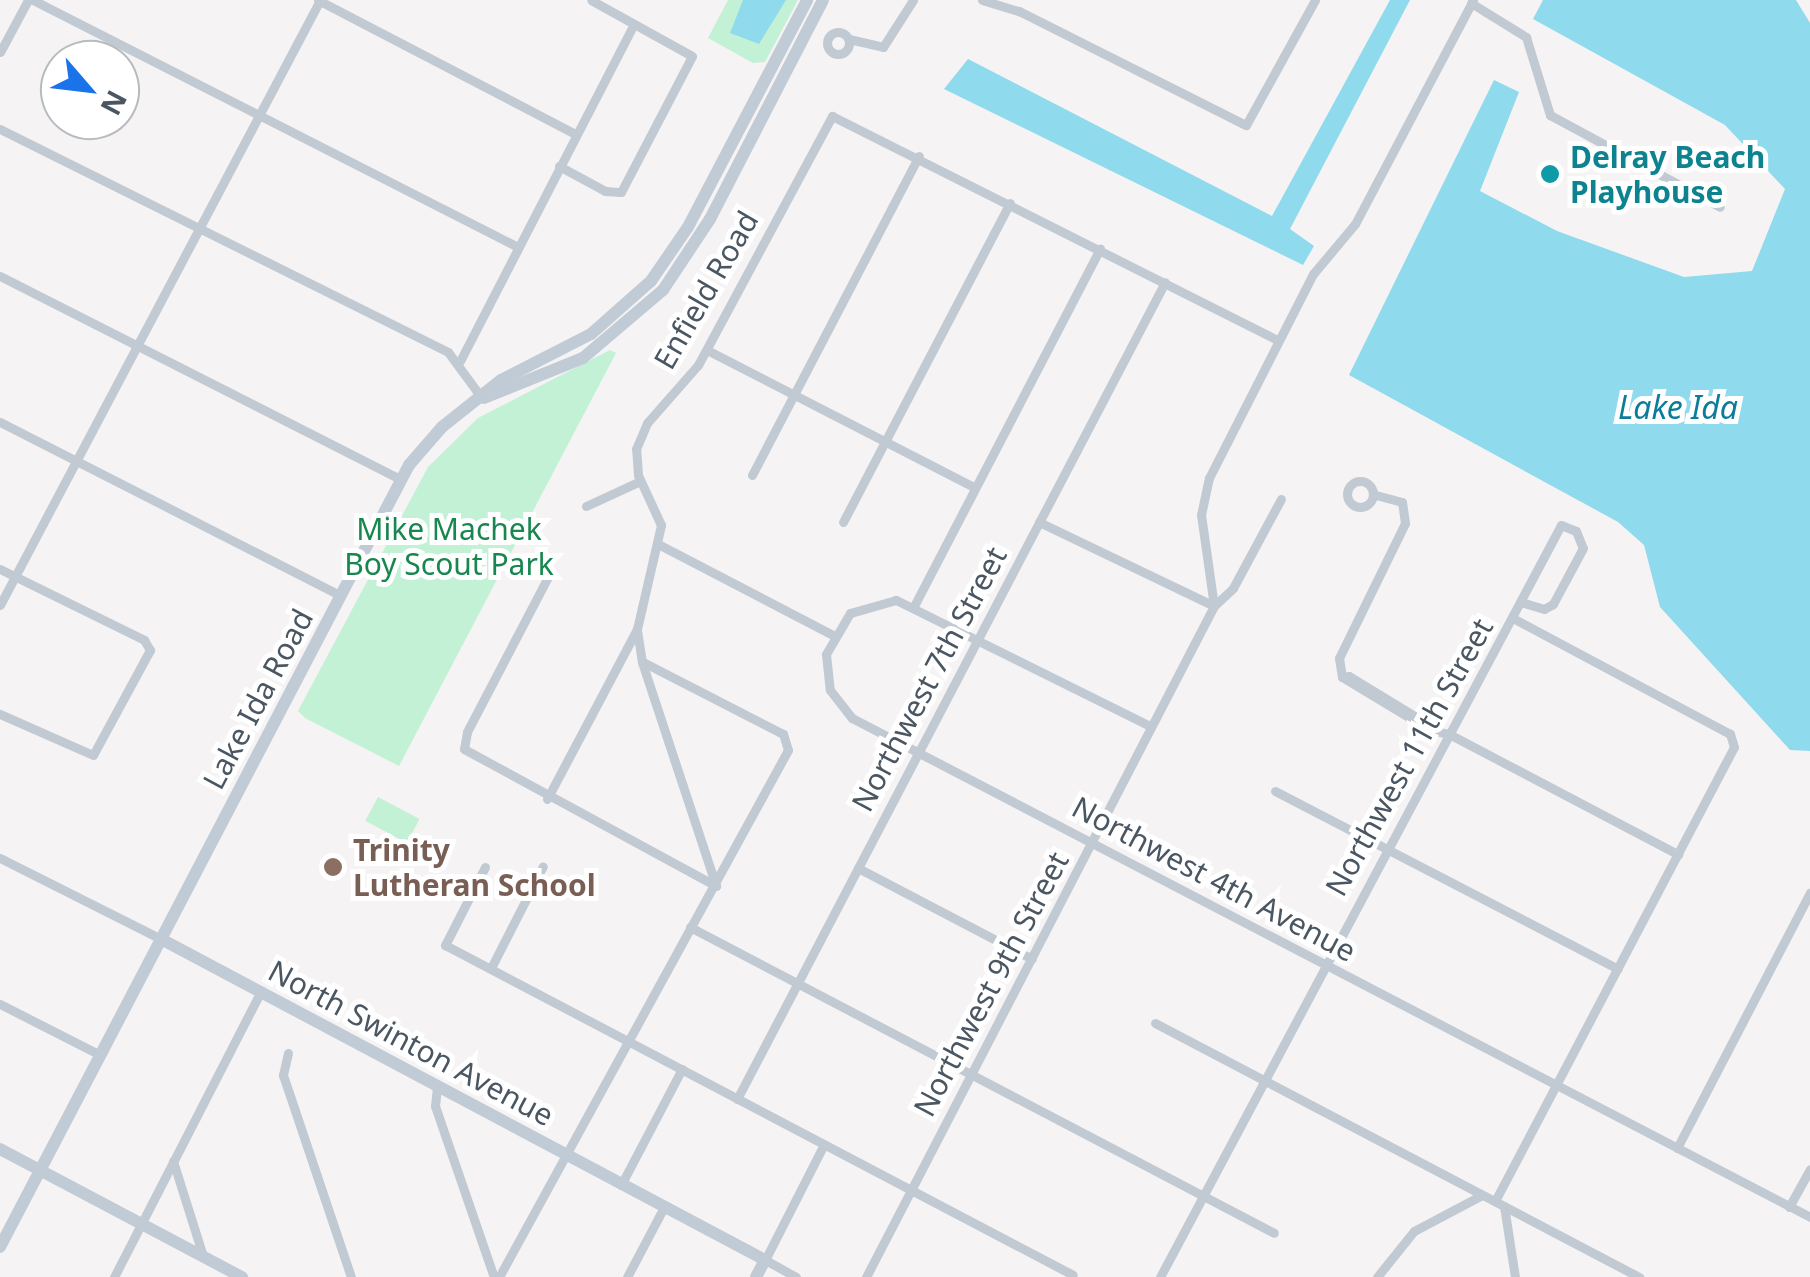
<!DOCTYPE html>
<html>
<head>
<meta charset="utf-8">
<style>
	body { margin:0 }
	#map { position:relative; width:1810px; height:1277px; overflow:hidden; background:#f5f3f3; font-family:"Noto Sans",sans-serif }
	div>[style] { position:absolute }
	[style*='--x'] { left:calc(var(--x)*1px); top:calc(var(--y)*1px); width:calc(var(--w)*1px); rotate:calc(var(--a)*1deg) }
	.green>* { inset:0; background:#c3f1d5; transform-origin:0 0 }
	.water>* { inset:0; background:#90daee }
	.street>* { height:9px; margin:-4.5px; padding:0 4.5px; transform-origin:4.5px; border-radius:4.5px; background:#c1cad2 }
	.street>.ring { margin:-4.5px; padding:0; box-sizing:content-box; background:none; border:9px solid #c1cad2; border-radius:50% }
	.secondary>* { height:12px; margin:-6px; padding:0 6px; transform-origin:6px; border-radius:6px; background:#c1cbd6 }
	.dots>* { width:28px; height:28px; translate:-50% -50%; box-sizing:border-box; border:5px solid #fff; border-radius:50% }
	span { translate:-50% -50%; white-space:nowrap; text-align:center; line-height:1.15; -webkit-text-stroke:10px #fff; paint-order:stroke }
	.culture-label { font-size:30px; color:#0d838f; font-weight:700 }
	.left { translate:0 -50%; text-align:left }
	.street-label { font-size:30px; color:#4a5661 }
	.park-label { font-size:30px; color:#17864f }
	.education-label { font-size:30px; color:#785e54; font-weight:700 }
	.water-label { font-size:32px; color:#0c7c9b; font-style:italic }
	.north { position:absolute; left:40px; top:40px; width:100px; height:100px; box-sizing:border-box; background:#fff; border:2px solid #b7bbc0; border-radius:50%; rotate:118deg; font-size:28px; font-weight:700; line-height:40px; text-align:center; color:#4a5661 }
	.north::after { content:''; display:block; margin:auto; width:35px; height:45px; background:#1a73e8; clip-path:polygon(50% 0,100% 100%,50% 72%,0 100%) }
</style>
</head>
<body>
<div id="map">
	<div class="green">
		<div style="clip-path:polygon(728px 0,798px 0,765px 62px,753px 63px,708px 38px)"></div>
		<div style="clip-path:polygon(610px 350px,616px 353px,399px 766px,305px 718px,298px 711px,428px 467px,478px 418px)"></div>
		<div style="left:378px;top:797px;width:47px;height:27px;rotate:28deg"></div>
	</div>
	<div class="water">
		<div style="clip-path:polygon(743px 0,786px 0,759px 44px,730px 33px)"></div>
		<div style="clip-path:polygon(1390px 0,1410px 0,1290px 229px,1314px 246px,1303px 265px,944px 89px,968px 59px,1272px 216px)"></div>
		<div style="clip-path:polygon(1543px 0,1796px 0,1810px 23px,1810px 751px,1790px 750px,1660px 607px,1644px 545px,1618px 522px,1349px 375px,1494px 80px,1519px 92px,1480px 191px,1557px 231px,1684px 277px,1752px 271px,1785px 189px,1725px 125px,1533px 19px)"></div>
	</div>
	<div class="street">
		<div style="--x:33;--y:0;--w:544;--a:26.99"></div>
		<div style="--x:318;--y:0;--w:290;--a:27.5"></div>
		<div style="--x:982;--y:0;--w:39;--a:17"></div>
		<div style="--x:1019;--y:11;--w:254;--a:26.7"></div>
		<div style="--x:1246;--y:125;--w:143;--a:-61.1"></div>
		<div style="--x:1471;--y:3;--w:65;--a:31.7"></div>
		<div style="--x:1526;--y:37;--w:82;--a:72.9"></div>
		<div style="--x:1550;--y:115;--w:193;--a:28.4"></div>
		<div class="ring" style="left:827px;top:32px;width:13px;height:13px"></div>
		<div style="--x:849;--y:39;--w:35;--a:13"></div>
		<div style="--x:883;--y:47;--w:56;--a:-57.4"></div>
		<div style="--x:0;--y:52;--w:59;--a:-61.7"></div>
		<div style="--x:0;--y:129;--w:500;--a:26.46"></div>
		<div style="--x:448;--y:352;--w:56;--a:53.7"></div>
		<div style="--x:559;--y:166;--w:52;--a:28.5"></div>
		<div style="--x:605;--y:191;--w:16;--a:4"></div>
		<div style="--x:621;--y:192;--w:153;--a:-62.4"></div>
		<div style="--x:692;--y:56;--w:115;--a:-151"></div>
		<div style="--x:0;--y:276;--w:449;--a:26.9"></div>
		<div style="--x:707;--y:350;--w:301;--a:27.2"></div>
		<div style="--x:460;--y:361;--w:377;--a:-62.7"></div>
		<div style="--x:0;--y:422;--w:381;--a:27"></div>
		<div style="--x:752;--y:475;--w:360;--a:-62.4"></div>
		<div class="ring" style="left:1347px;top:481px;width:17px;height:17px"></div>
		<div style="--x:586;--y:506;--w:60;--a:-24.8"></div>
		<div style="--x:843;--y:522;--w:360;--a:-62.4"></div>
		<div style="--x:1039;--y:522;--w:194;--a:25.6"></div>
		<div style="--x:658;--y:544;--w:197;--a:27.5"></div>
		<div style="--x:0;--y:569;--w:161;--a:26.2"></div>
		<div style="--x:144;--y:640;--w:12;--a:59"></div>
		<div style="--x:150;--y:650;--w:119;--a:118.5"></div>
		<div style="--x:93;--y:755;--w:102;--a:-156.2"></div>
		<div style="--x:550;--y:573;--w:179;--a:117.6"></div>
		<div style="--x:467;--y:732;--w:17;--a:100"></div>
		<div style="--x:464;--y:749;--w:287;--a:28.5"></div>
		<div style="--x:0;--y:605;--w:684;--a:-62.12"></div>
		<div style="--x:914;--y:606;--w:403;--a:-62.5"></div>
		<div style="--x:1214;--y:606;--w:92;--a:-98.1"></div>
		<div style="--x:1201;--y:515;--w:38;--a:-78"></div>
		<div style="--x:1209;--y:478;--w:229;--a:-63"></div>
		<div style="--x:1313;--y:274;--w:65;--a:-50"></div>
		<div style="--x:1355;--y:224;--w:253;--a:-62.2"></div>
		<div style="--x:1342;--y:677;--w:103;--a:31.1"></div>
		<div style="--x:1430;--y:730;--w:19;--a:12"></div>
		<div style="--x:1449;--y:734;--w:259;--a:27.7"></div>
		<div style="--x:1342;--y:677;--w:19;--a:-99"></div>
		<div style="--x:1339;--y:658;--w:150;--a:-63.9"></div>
		<div style="--x:1405;--y:523;--w:21;--a:-98"></div>
		<div style="--x:1402;--y:502;--w:30;--a:-165"></div>
		<div style="--x:1342;--y:677;--w:7;--a:-8"></div>
		<div style="--x:1349;--y:676;--w:105;--a:31.4"></div>
		<div style="--x:1150;--y:726;--w:284;--a:-153.6"></div>
		<div style="--x:896;--y:600;--w:48;--a:164.2"></div>
		<div style="--x:850;--y:613;--w:48;--a:120.3"></div>
		<div style="--x:826;--y:654;--w:36;--a:84"></div>
		<div style="--x:830;--y:690;--w:36;--a:52"></div>
		<div style="--x:852;--y:718;--w:1080;--a:27.51"></div>
		<div style="--x:1275;--y:791;--w:386;--a:27.4"></div>
		<div style="--x:547;--y:799;--w:192;--a:-62.1"></div>
		<div style="--x:0;--y:858;--w:180;--a:26.7"></div>
		<div style="--x:485;--y:867;--w:88;--a:117.1"></div>
		<div style="--x:445;--y:945;--w:709;--a:27.72"></div>
		<div style="--x:858;--y:868;--w:196;--a:27.6"></div>
		<div style="--x:716;--y:886;--w:236;--a:-108.3"></div>
		<div style="--x:642;--y:662;--w:33;--a:-99"></div>
		<div style="--x:637;--y:629;--w:107;--a:-77"></div>
		<div style="--x:661;--y:525;--w:55;--a:-114.7"></div>
		<div style="--x:638;--y:475;--w:26;--a:-94"></div>
		<div style="--x:636;--y:449;--w:28;--a:-67"></div>
		<div style="--x:647;--y:423;--w:77;--a:-48.7"></div>
		<div style="--x:698;--y:365;--w:283;--a:-61.7"></div>
		<div style="--x:832;--y:116;--w:499;--a:26.7"></div>
		<div style="--x:690;--y:927;--w:659;--a:27.65"></div>
		<div style="--x:491;--y:968;--w:114;--a:-63"></div>
		<div style="--x:0;--y:1004;--w:112;--a:27"></div>
		<div style="--x:1155;--y:1023;--w:547;--a:27.69"></div>
		<div style="--x:288;--y:1053;--w:23;--a:103"></div>
		<div style="--x:283;--y:1075;--w:213;--a:71.4"></div>
		<div style="--x:437;--y:1087;--w:19;--a:96"></div>
		<div style="--x:435;--y:1106;--w:181;--a:71"></div>
		<div style="--x:737;--y:1099;--w:922;--a:-62.35"></div>
		<div style="--x:1677;--y:1148;--w:288;--a:-62.5"></div>
		<div style="--x:173;--y:1161;--w:100;--a:72.5"></div>
		<div style="--x:621;--y:1185;--w:131;--a:-62.3"></div>
		<div style="--x:1495;--y:1201;--w:513;--a:-62.24"></div>
		<div style="--x:1734;--y:747;--w:14;--a:-107"></div>
		<div style="--x:1730;--y:734;--w:246;--a:-151.9"></div>
		<div style="--x:1504;--y:1206;--w:72;--a:81.2"></div>
		<div style="--x:1789;--y:1207;--w:43;--a:-61.1"></div>
		<div style="--x:114;--y:1277;--w:322;--a:-62.8"></div>
		<div style="--x:499;--y:1277;--w:601;--a:-61.26"></div>
		<div style="--x:788;--y:750;--w:17;--a:-107"></div>
		<div style="--x:783;--y:734;--w:157;--a:-152.8"></div>
		<div style="--x:627;--y:1277;--w:79;--a:-62.1"></div>
		<div style="--x:796;--y:1277;--w:35;--a:-151"></div>
		<div style="--x:765;--y:1260;--w:130;--a:-63"></div>
		<div style="--x:866;--y:1277;--w:756;--a:-62.59"></div>
		<div style="--x:1214;--y:606;--w:26;--a:-43"></div>
		<div style="--x:1233;--y:588;--w:101;--a:-61.7"></div>
		<div style="--x:1160;--y:1277;--w:852;--a:-61.93"></div>
		<div style="--x:1561;--y:525;--w:16;--a:22"></div>
		<div style="--x:1576;--y:531;--w:18;--a:68"></div>
		<div style="--x:1583;--y:548;--w:64;--a:118.2"></div>
		<div style="--x:1553;--y:604;--w:10;--a:151"></div>
		<div style="--x:1544;--y:609;--w:24;--a:-163"></div>
		<div style="--x:1377;--y:1277;--w:59;--a:-51.2"></div>
		<div style="--x:1414;--y:1231;--w:77;--a:-27.9"></div>
	</div>
	<div class="secondary">
		<div style="--x:484;--y:398;--w:107;--a:-22"></div>
		<div style="--x:583;--y:358;--w:105;--a:-40.4"></div>
		<div style="--x:663;--y:290;--w:85;--a:-56.5"></div>
		<div style="--x:710;--y:219;--w:246;--a:-62.7"></div>
		<div style="--x:161;--y:939;--w:684;--a:27.99"></div>
		<div style="--x:765;--y:1260;--w:19;--a:118"></div>
		<div style="--x:0;--y:1149;--w:274;--a:27.9"></div>
		<div style="--x:0;--y:1247;--w:882;--a:-62.39"></div>
		<div style="--x:409;--y:465;--w:50;--a:-49"></div>
		<div style="--x:442;--y:427;--w:75;--a:-38.5"></div>
		<div style="--x:501;--y:380;--w:101;--a:-27.1"></div>
		<div style="--x:591;--y:334;--w:80;--a:-41.5"></div>
		<div style="--x:651;--y:281;--w:65;--a:-55.6"></div>
		<div style="--x:688;--y:227;--w:256;--a:-62.3"></div>
	</div>
	<div class="dots">
		<div style="left:1550px;top:174px;background:#0f9aa8"></div>
		<div style="left:333px;top:867px;background:#8d6e63"></div>
	</div>
	<div class="culture-label">
		<span class="left" style="left:1570px;top:174px">Delray Beach<br>Playhouse</span>
	</div>
	<div class="street-label">
		<span style="left:706px;top:290px;rotate:-60deg">Enfield Road</span>
		<span style="left:929px;top:679px;rotate:-62deg">Northwest 7th Street</span>
		<span style="left:258px;top:699px;rotate:-62deg">Lake Ida Road</span>
		<span style="left:1409px;top:757px;rotate:-61deg">Northwest 11th Street</span>
		<span style="left:1214px;top:879px;rotate:28deg">Northwest 4th Avenue</span>
		<span style="left:991px;top:984px;rotate:-62deg">Northwest 9th Street</span>
		<span style="left:411px;top:1043px;rotate:28deg">North Swinton Avenue</span>
	</div>
	<div class="park-label">
		<span style="left:449px;top:546px">Mike Machek<br>Boy Scout Park</span>
	</div>
	<div class="education-label">
		<span class="left" style="left:353px;top:867px">Trinity<br>Lutheran School</span>
	</div>
	<div class="water-label">
		<span style="left:1678px;top:407px">Lake Ida</span>
	</div>
	<div class="north">N</div>
</div>
</body>
</html>
